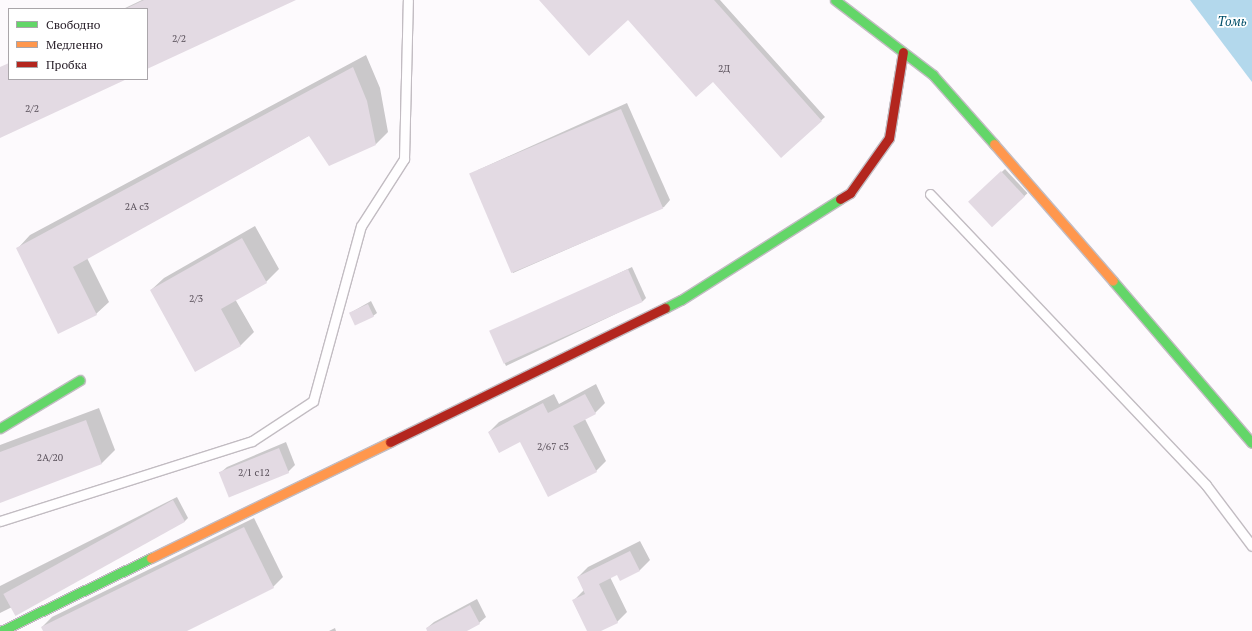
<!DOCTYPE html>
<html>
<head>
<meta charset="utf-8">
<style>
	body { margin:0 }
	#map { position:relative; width:1252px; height:631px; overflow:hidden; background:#fdfafd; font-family:"PT Serif",serif }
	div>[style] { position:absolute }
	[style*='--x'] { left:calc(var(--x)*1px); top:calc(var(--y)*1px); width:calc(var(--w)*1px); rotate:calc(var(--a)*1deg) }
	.water>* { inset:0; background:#b3d8ec }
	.shadow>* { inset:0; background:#0003; transform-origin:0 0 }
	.building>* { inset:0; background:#e3dae3; transform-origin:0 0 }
	.roads { filter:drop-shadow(1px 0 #c2bcc2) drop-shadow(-1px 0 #c2bcc2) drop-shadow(0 1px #c2bcc2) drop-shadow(0 -1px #c2bcc2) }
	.lane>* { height:9px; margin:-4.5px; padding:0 4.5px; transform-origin:4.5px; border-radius:4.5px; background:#fffeff }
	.fast>* { height:9px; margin:-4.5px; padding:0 4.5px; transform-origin:4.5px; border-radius:4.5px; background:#63d668 }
	.slow>* { height:9px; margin:-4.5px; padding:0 4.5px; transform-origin:4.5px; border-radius:4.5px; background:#ff974d }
	.jam>* { height:9px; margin:-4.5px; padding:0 4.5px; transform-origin:4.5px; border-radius:4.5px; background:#b3261e }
	span { translate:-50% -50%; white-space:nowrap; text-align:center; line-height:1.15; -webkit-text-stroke:3.5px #fff; paint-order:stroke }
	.number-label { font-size:10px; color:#584f59 }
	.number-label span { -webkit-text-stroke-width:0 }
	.water-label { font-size:13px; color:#004f6a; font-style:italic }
	.legend { position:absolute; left:8px; top:8px; width:140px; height:72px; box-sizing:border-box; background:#fff; border:1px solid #aaa6aa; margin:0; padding:5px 7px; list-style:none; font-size:12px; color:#2a212b }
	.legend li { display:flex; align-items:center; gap:8px; height:20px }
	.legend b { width:20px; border:1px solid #aaa6aa }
</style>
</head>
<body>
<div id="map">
	<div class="water">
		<div style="clip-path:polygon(1190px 0,1252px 0,1252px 82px)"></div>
	</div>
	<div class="shadow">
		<div style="clip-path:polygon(142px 0,293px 0,147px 68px,147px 9px,123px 9px)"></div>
		<div style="clip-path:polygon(540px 0,720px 0,825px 117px,781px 156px,713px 81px,628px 19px)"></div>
		<div style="clip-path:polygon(366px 55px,380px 88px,388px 132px,376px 144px,310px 135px,87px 258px,109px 302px,96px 314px,18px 248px,30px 235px)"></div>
		<div style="clip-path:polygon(627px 103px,670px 200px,664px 207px,513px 273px,471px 176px,478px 170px)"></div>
		<div style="left:1005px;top:169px;width:33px;height:48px;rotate:47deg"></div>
		<div style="clip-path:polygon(255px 226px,279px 269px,266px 282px,235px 299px,254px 332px,241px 345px,196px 370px,151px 290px,164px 278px)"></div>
		<div style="clip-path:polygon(632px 267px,646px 298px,643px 301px,506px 366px,492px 335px,495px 332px)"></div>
		<div style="clip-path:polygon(371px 301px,377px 313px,373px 316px,350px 313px)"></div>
		<div style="clip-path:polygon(596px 384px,605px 403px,595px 413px,585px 419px,606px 461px,596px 471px,520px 441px,489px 432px,499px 422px,554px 394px,559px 404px)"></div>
		<div style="clip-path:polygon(99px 408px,115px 450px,102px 463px,0 502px,0 445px)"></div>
		<div style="clip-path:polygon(286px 442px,295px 465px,288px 472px,220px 473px,227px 467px)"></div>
		<div style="clip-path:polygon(177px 497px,188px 518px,185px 521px,0 613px,0 586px)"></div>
		<div style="clip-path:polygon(254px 518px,283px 577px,273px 587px,185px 631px,44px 631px,42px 627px,52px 617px)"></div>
		<div style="clip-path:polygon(640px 541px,650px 560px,640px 570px,620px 579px,618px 574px,610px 577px,627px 612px,617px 622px,599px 631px,588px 631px,573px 601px,584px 590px,578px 577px,588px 567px)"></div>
		<div style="clip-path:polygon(477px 599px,486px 617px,479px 623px,465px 631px,428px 631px,427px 628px,434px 622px)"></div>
		<div style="clip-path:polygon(335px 628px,336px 631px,329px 631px)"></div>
	</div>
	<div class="building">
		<div style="clip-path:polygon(144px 0,296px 0,147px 69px,147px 9px,125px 9px)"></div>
		<div style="clip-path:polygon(539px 0,714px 0,822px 121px,781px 158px,713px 82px,696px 97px,628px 20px,589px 56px)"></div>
		<div style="clip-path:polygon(9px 63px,9px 79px,127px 79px,0 138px,0 67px)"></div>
		<div style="clip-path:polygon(353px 67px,367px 101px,376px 145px,329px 166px,309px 136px,73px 267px,97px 315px,58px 334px,16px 248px)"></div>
		<div style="left:621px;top:109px;width:108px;height:165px;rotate:67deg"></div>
		<div style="left:1001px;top:171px;width:35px;height:45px;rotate:47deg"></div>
		<div style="clip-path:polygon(242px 238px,267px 283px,221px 309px,241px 346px,195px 372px,150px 290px)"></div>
		<div style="left:628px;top:269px;width:36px;height:152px;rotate:66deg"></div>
		<div style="left:368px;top:304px;width:14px;height:21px;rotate:65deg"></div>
		<div style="clip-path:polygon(585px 394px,596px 414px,573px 426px,597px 472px,548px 497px,520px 442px,499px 453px,488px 432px,543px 403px,548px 413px)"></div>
		<div style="clip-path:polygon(86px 420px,102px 464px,0 503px,0 452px)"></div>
		<div style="left:279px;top:448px;width:27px;height:65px;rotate:68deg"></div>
		<div style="left:173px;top:500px;width:25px;height:194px;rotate:61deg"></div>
		<div style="clip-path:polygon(244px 527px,274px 588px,187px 631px,43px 631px,41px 627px)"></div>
		<div style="clip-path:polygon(630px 551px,640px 571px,620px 581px,617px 575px,599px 584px,618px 623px,601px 631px,587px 631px,572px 600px,585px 594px,577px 577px)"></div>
		<div style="clip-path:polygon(470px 605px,480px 624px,467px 631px,427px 631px,426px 628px)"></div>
	</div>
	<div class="roads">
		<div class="lane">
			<div style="--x:930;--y:194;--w:401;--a:46.5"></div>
			<div style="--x:1206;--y:485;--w:76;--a:53"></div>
			<div style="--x:0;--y:521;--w:264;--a:-17.6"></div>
			<div style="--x:252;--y:441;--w:73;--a:-33.3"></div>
			<div style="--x:313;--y:401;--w:181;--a:-74.7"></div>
			<div style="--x:361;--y:226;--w:80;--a:-57.3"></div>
			<div style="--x:404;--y:159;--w:159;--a:-88.6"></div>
		</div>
		<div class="fast">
			<div style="--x:835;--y:0;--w:123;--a:37.4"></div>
			<div style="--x:933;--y:75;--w:92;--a:48.5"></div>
			<div style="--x:1113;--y:281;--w:213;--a:49.4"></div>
			<div style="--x:665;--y:308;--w:18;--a:-27"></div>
			<div style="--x:681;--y:300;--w:188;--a:-32.4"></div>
			<div style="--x:0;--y:428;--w:93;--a:-31"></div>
			<div style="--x:1;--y:631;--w:167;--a:-26"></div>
		</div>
		<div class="slow">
			<div style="--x:994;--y:144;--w:181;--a:49"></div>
			<div style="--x:151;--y:558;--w:266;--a:-25.9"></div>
		</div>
		<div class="jam">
			<div style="--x:840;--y:199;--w:12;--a:-31"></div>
			<div style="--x:850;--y:193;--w:67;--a:-54.7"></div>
			<div style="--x:889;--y:138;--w:87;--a:-80.8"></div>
			<div style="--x:390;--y:442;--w:306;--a:-26"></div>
		</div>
	</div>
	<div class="number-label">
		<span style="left:179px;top:39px">2/2</span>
		<span style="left:724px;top:69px">2Д</span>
		<span style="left:32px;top:109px">2/2</span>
		<span style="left:137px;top:207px">2А с3</span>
		<span style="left:196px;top:299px">2/3</span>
		<span style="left:553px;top:447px">2/67 с3</span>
		<span style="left:50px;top:458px">2А/20</span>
		<span style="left:254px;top:473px">2/1 с12</span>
	</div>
	<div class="water-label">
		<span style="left:1232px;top:21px">Томь</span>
	</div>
	<ul class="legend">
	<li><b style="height:5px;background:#63d668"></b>Свободно</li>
	<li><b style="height:5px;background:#ff974d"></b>Медленно</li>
	<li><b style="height:5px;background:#b3261e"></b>Пробка</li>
	</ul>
</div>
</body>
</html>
